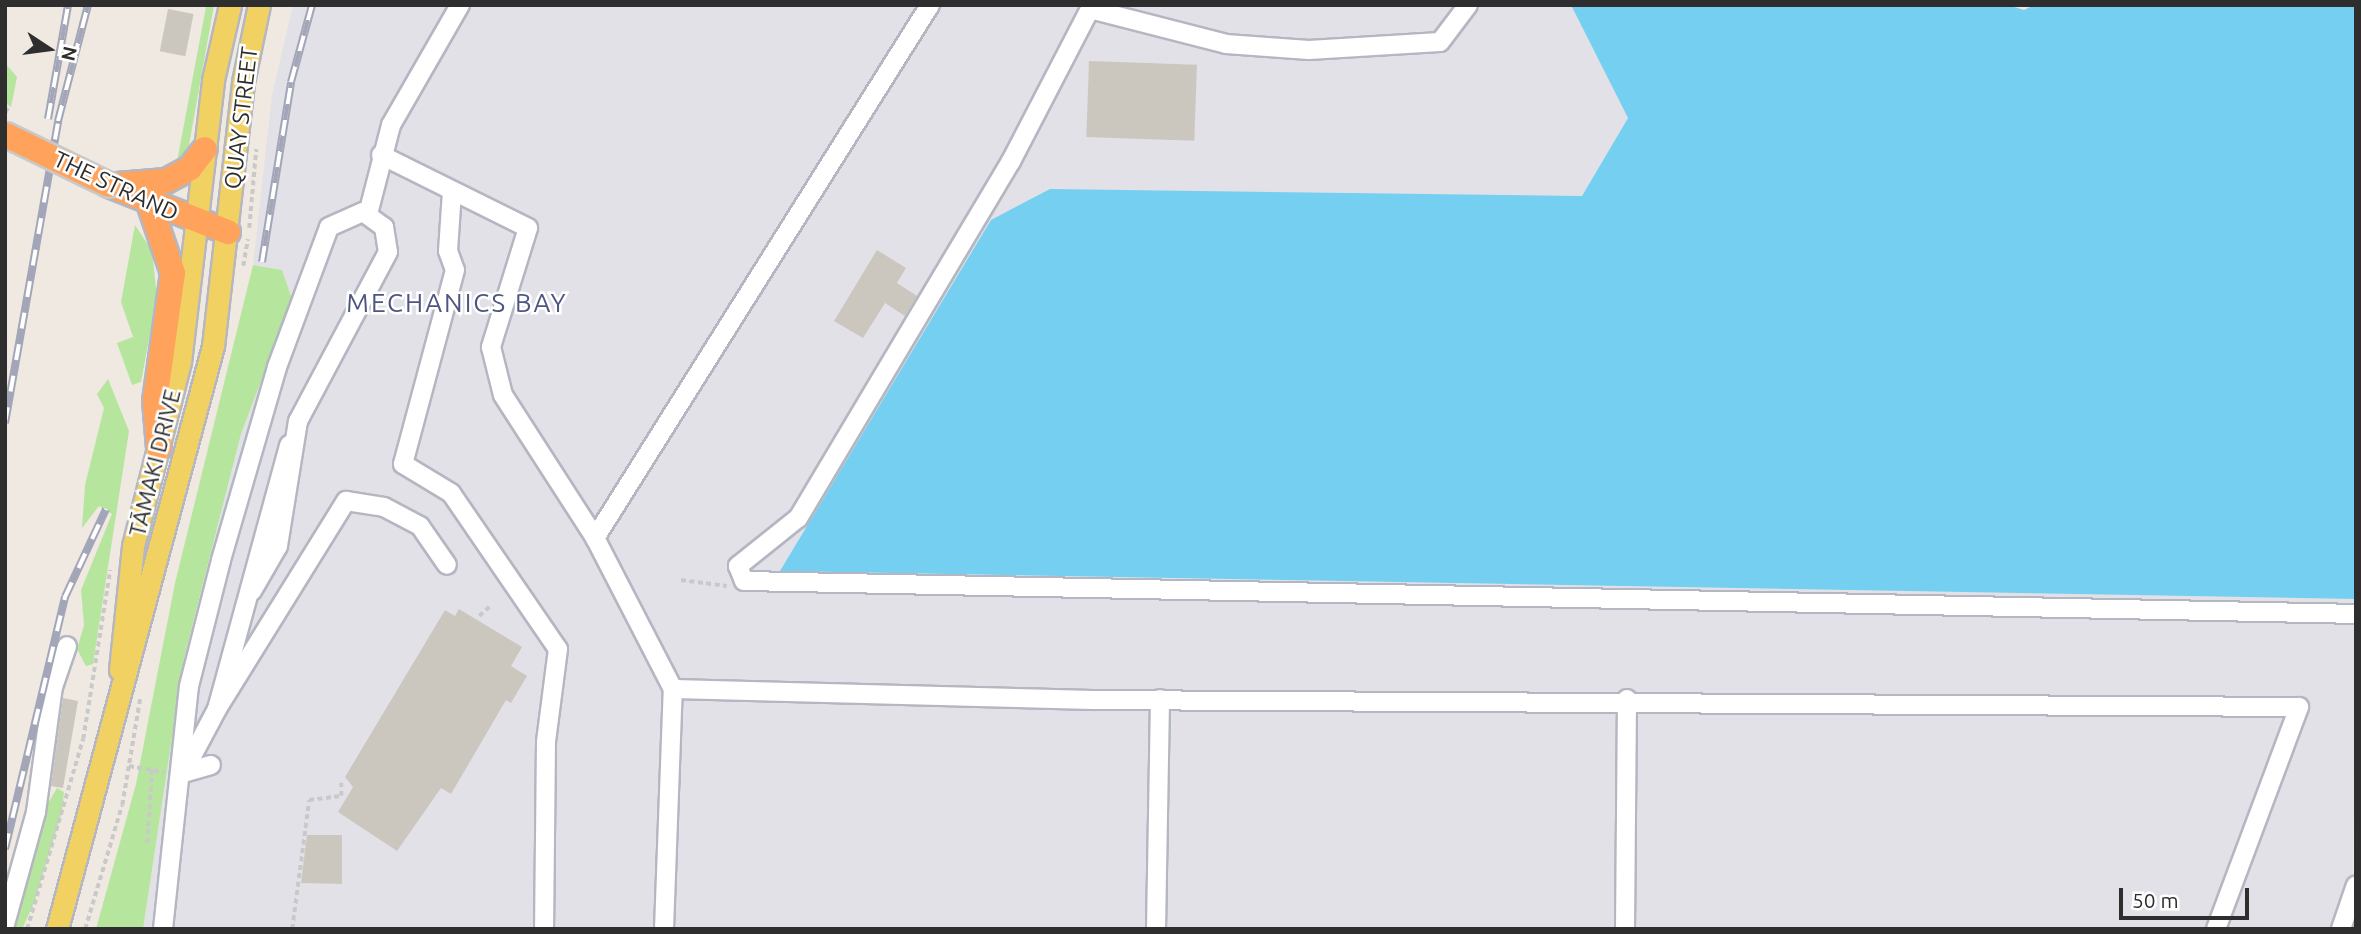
<!DOCTYPE html>
<html>
<head>
<meta charset="utf-8">
<style>
	body { margin:0 }
	#map { position:relative; width:2361px; height:934px; overflow:hidden; background:#efe9e1; font-family:Ubuntu,sans-serif }
	div>[style] { position:absolute }
	[style*='--x'] { left:calc(var(--x)*1px); top:calc(var(--y)*1px); width:calc(var(--w)*1px); rotate:calc(var(--a)*1deg) }
	.industrial>* { inset:0; background:#e3e1e8 }
	.green>* { inset:0; background:#b6e59e }
	.water>* { inset:0; background:#75cff0 }
	.building>* { inset:0; background:#cbc7bf; transform-origin:0 0 }
	.path>* { height:3.5px; margin-top:-1.75px; transform-origin:0; background:repeating-linear-gradient(90deg,#c9c9c9 0 5px,transparent 0 8.5px) }
	.roads { filter:drop-shadow(2px 0 #b4b7c1) drop-shadow(-2px 0 #b4b7c1) drop-shadow(0 2px #b4b7c1) drop-shadow(0 -2px #b4b7c1) }
	.minor>* { height:18px; margin:-9px; padding:0 9px; transform-origin:9px; border-radius:9px; background:#fff }
	.major>* { height:21px; margin:-10.5px; padding:0 10.5px; transform-origin:10.5px; border-radius:10.5px; background:#f2d163 }
	.highway>* { height:24px; margin:-12px; padding:0 12px; transform-origin:12px; border-radius:12px; background:#ffa35c }
	.rail>* { height:8px; margin-top:-4px; transform-origin:0; background:repeating-linear-gradient(90deg,#fff 0 16px,#a3a6b8 0 32px); box-sizing:border-box; border-block:2px solid #a3a6b8 }
	.bridges { filter:drop-shadow(2px 0 #c9c9c9) drop-shadow(-2px 0 #c9c9c9) drop-shadow(0 2px #c9c9c9) drop-shadow(0 -2px #c9c9c9) }
	.highway-bridge>* { height:24px; margin:-12px; padding:0 12px; transform-origin:12px; border-radius:12px; background:#ffa35c }
	span { translate:-50% -50%; white-space:nowrap; text-align:center; line-height:1.15; -webkit-text-stroke:5px #fff; paint-order:stroke }
	.street-label { font-size:23px; color:#2e2e2e }
	.quarter-label { font-size:26px; color:#4d5680; letter-spacing:2px }
	.frame { position:absolute; inset:0; border:7px solid #2e2e2e; pointer-events:none }
	.north { position:absolute; left:14px; top:14px; width:70px; height:70px; -webkit-text-stroke:5px #fff; paint-order:stroke; rotate:103deg; font-size:19px; font-weight:700; line-height:28px; text-align:center; color:#2e2e2e }
	.north::after { content:''; display:block; margin:auto; width:24px; height:32px; background:#2e2e2e; clip-path:polygon(50% 0,100% 100%,50% 72%,0 100%) }
	.scale { position:absolute; left:2119px; top:888px; width:130px; height:32px; box-sizing:border-box; border:4px solid #2e2e2e; border-top:0; padding-left:9px; font-size:21px; line-height:24px; white-space:nowrap; color:#2e2e2e; -webkit-text-stroke:5px #fff; paint-order:stroke }
</style>
</head>
<body>
<div id="map">
	<div class="industrial">
		<div style="clip-path:polygon(293px 5px,1571px 5px,1628px 118px,1582px 196px,781px 571px,2356px 599px,2352px 929px,143px 929px,184px 658px,241px 434px,292px 299px,282px 270px,253px 265px,272px 95px)"></div>
	</div>
	<div class="green">
		<div style="clip-path:polygon(214px 5px,188px 151px,176px 167px,206px 7px)"></div>
		<div style="clip-path:polygon(5px 63px,17px 77px,11px 107px,5px 102px)"></div>
		<div style="clip-path:polygon(135px 225px,152px 251px,157px 297px,141px 382px,132px 385px,117px 343px,133px 337px,121px 302px)"></div>
		<div style="clip-path:polygon(253px 265px,282px 270px,292px 299px,241px 434px,184px 658px,143px 929px,96px 929px,136px 784px,175px 583px)"></div>
		<div style="clip-path:polygon(108px 379px,129px 431px,93px 664px,86px 666px,77px 649px,84px 625px,81px 590px,112px 514px,99px 506px,82px 528px,85px 485px,104px 408px,97px 394px)"></div>
		<div style="clip-path:polygon(57px 788px,64px 792px,62px 812px,34px 903px,22px 929px,7px 929px,43px 812px)"></div>
	</div>
	<div class="water">
		<div style="clip-path:polygon(1571px 5px,2008px 5px,2024px 10px,2034px 5px,2356px 5px,2356px 599px,780px 571px,991px 220px,1050px 189px,1582px 196px,1628px 118px)"></div>
	</div>
	<div class="building">
		<div style="left:168px;top:9px;width:26px;height:43px;rotate:11deg"></div>
		<div style="left:1089px;top:61px;width:108px;height:76px;rotate:2deg"></div>
		<div style="clip-path:polygon(877px 250px,906px 268px,897px 283px,917px 296px,905px 316px,885px 303px,863px 338px,834px 321px)"></div>
		<div style="clip-path:polygon(459px 609px,522px 647px,511px 666px,527px 676px,511px 703px,506px 700px,451px 794px,441px 788px,397px 851px,338px 812px,353px 787px,345px 777px,445px 610px,455px 616px)"></div>
		<div style="clip-path:polygon(63px 698px,78px 701px,63px 788px,51px 786px)"></div>
		<div style="clip-path:polygon(307px 835px,342px 835px,342px 884px,301px 883px)"></div>
	</div>
	<div class="path">
		<div style="--x:5;--y:108;--w:6;--a:39"></div>
		<div style="--x:249;--y:228;--w:79;--a:-84.9"></div>
		<div style="--x:243;--y:266;--w:27;--a:-80"></div>
		<div style="--x:681;--y:580;--w:46;--a:7.4"></div>
		<div style="--x:479;--y:616;--w:15;--a:-42"></div>
		<div style="--x:129;--y:766;--w:36;--a:10"></div>
		<div style="--x:147;--y:843;--w:73;--a:-86.1"></div>
		<div style="--x:27;--y:929;--w:198;--a:-73.6"></div>
		<div style="--x:83;--y:739;--w:171;--a:-80.9"></div>
		<div style="--x:85;--y:929;--w:129;--a:-73.4"></div>
		<div style="--x:122;--y:805;--w:108;--a:-80.4"></div>
		<div style="--x:292;--y:929;--w:130;--a:-82.5"></div>
		<div style="--x:309;--y:800;--w:32;--a:-7"></div>
		<div style="--x:341;--y:796;--w:13;--a:-90"></div>
	</div>
	<div class="roads">
		<div class="minor">
			<div style="--x:1092;--y:5;--w:176;--a:117.4"></div>
			<div style="--x:1011;--y:161;--w:416;--a:120.8"></div>
			<div style="--x:798;--y:518;--w:77;--a:141.3"></div>
			<div style="--x:738;--y:566;--w:16;--a:68"></div>
			<div style="--x:744;--y:581;--w:1612;--a:1.17"></div>
			<div style="--x:1090;--y:9;--w:140;--a:14.4"></div>
			<div style="--x:1226;--y:44;--w:83;--a:4.1"></div>
			<div style="--x:1309;--y:50;--w:131;--a:-3.5"></div>
			<div style="--x:1440;--y:42;--w:46;--a:-52.9"></div>
			<div style="--x:381;--y:155;--w:164;--a:26.4"></div>
			<div style="--x:528;--y:228;--w:125;--a:107.3"></div>
			<div style="--x:491;--y:347;--w:49;--a:76"></div>
			<div style="--x:503;--y:395;--w:170;--a:57.2"></div>
			<div style="--x:452;--y:191;--w:60;--a:93.8"></div>
			<div style="--x:448;--y:251;--w:20;--a:70"></div>
			<div style="--x:455;--y:270;--w:201;--a:105"></div>
			<div style="--x:403;--y:464;--w:56;--a:31.1"></div>
			<div style="--x:451;--y:493;--w:189;--a:55.6"></div>
			<div style="--x:558;--y:649;--w:94;--a:97.4"></div>
			<div style="--x:546;--y:742;--w:187;--a:90.6"></div>
			<div style="--x:368;--y:214;--w:92;--a:-75.5"></div>
			<div style="--x:391;--y:125;--w:138;--a:-60.1"></div>
			<div style="--x:673;--y:689;--w:420;--a:1.5"></div>
			<div style="--x:1093;--y:700;--w:1206;--a:0.33"></div>
			<div style="--x:2299;--y:707;--w:237;--a:110.5"></div>
			<div style="--x:217;--y:709;--w:245;--a:-58.2"></div>
			<div style="--x:346;--y:501;--w:38;--a:9"></div>
			<div style="--x:384;--y:507;--w:41;--a:27.8"></div>
			<div style="--x:420;--y:526;--w:47;--a:55.3"></div>
			<div style="--x:183;--y:773;--w:72;--a:-62"></div>
			<div style="--x:217;--y:709;--w:274;--a:-74.7"></div>
			<div style="--x:183;--y:773;--w:29;--a:-16"></div>
			<div style="--x:5;--y:924;--w:116;--a:-74.5"></div>
			<div style="--x:36;--y:812;--w:126;--a:-82.3"></div>
			<div style="--x:53;--y:687;--w:43;--a:-71.1"></div>
			<div style="--x:163;--y:929;--w:244;--a:-83.9"></div>
			<div style="--x:189;--y:686;--w:130;--a:-75.7"></div>
			<div style="--x:221;--y:560;--w:201;--a:-73.8"></div>
			<div style="--x:277;--y:367;--w:149;--a:-69.6"></div>
			<div style="--x:329;--y:227;--w:37;--a:-24"></div>
			<div style="--x:363;--y:212;--w:26;--a:36"></div>
			<div style="--x:384;--y:227;--w:25;--a:81"></div>
			<div style="--x:388;--y:252;--w:191;--a:118"></div>
			<div style="--x:298;--y:421;--w:127;--a:99.1"></div>
			<div style="--x:278;--y:546;--w:52;--a:120"></div>
			<div style="--x:664;--y:929;--w:240;--a:-87.9"></div>
			<div style="--x:673;--y:689;--w:170;--a:-117.3"></div>
			<div style="--x:595;--y:538;--w:630;--a:-57.85"></div>
			<div style="--x:1156;--y:929;--w:230;--a:-89"></div>
			<div style="--x:1625;--y:929;--w:230;--a:-89.5"></div>
			<div style="--x:2341;--y:929;--w:46;--a:-71.2"></div>
		</div>
		<div class="major">
			<div style="--x:120;--y:670;--w:125;--a:-84"></div>
			<div style="--x:133;--y:546;--w:190;--a:-75.7"></div>
			<div style="--x:180;--y:362;--w:284;--a:-83.3"></div>
			<div style="--x:213;--y:80;--w:77;--a:-77.2"></div>
			<div style="--x:57;--y:929;--w:604;--a:-75.02"></div>
			<div style="--x:213;--y:346;--w:266;--a:-83.5"></div>
			<div style="--x:243;--y:82;--w:79;--a:-78.3"></div>
		</div>
		<div class="highway">
			<div style="--x:109;--y:185;--w:128;--a:21.6"></div>
			<div style="--x:117;--y:185;--w:49;--a:-4.7"></div>
			<div style="--x:166;--y:181;--w:27;--a:-28"></div>
			<div style="--x:190;--y:168;--w:24;--a:-52"></div>
			<div style="--x:149;--y:203;--w:74;--a:71.1"></div>
			<div style="--x:173;--y:273;--w:129;--a:98"></div>
			<div style="--x:155;--y:401;--w:47;--a:85.1"></div>
		</div>
	</div>
	<div class="rail">
		<div style="--x:48;--y:119;--w:116;--a:-80"></div>
		<div style="--x:262;--y:262;--w:182;--a:-80.8"></div>
		<div style="--x:291;--y:82;--w:80;--a:-74.7"></div>
		<div style="--x:5;--y:423;--w:307;--a:-80"></div>
		<div style="--x:58;--y:121;--w:120;--a:-75.5"></div>
		<div style="--x:5;--y:849;--w:259;--a:-76.6"></div>
		<div style="--x:65;--y:597;--w:97;--a:-65"></div>
	</div>
	<div class="bridges">
		<div class="highway-bridge">
			<div style="--x:6;--y:135;--w:114;--a:25.9"></div>
		</div>
	</div>
	<div class="street-label">
		<span style="left:241px;top:118px;rotate:-83deg">QUAY STREET</span>
		<span style="left:116px;top:186px;rotate:25deg">THE STRAND</span>
		<span style="left:155px;top:463px;rotate:-76deg">TĀMAKI DRIVE</span>
	</div>
	<div class="quarter-label">
		<span style="left:457px;top:303px">MECHANICS BAY</span>
	</div>
	<div class="frame"></div>
	<div class="north">N</div>
	<div class="scale">50 m</div>
</div>
</body>
</html>
